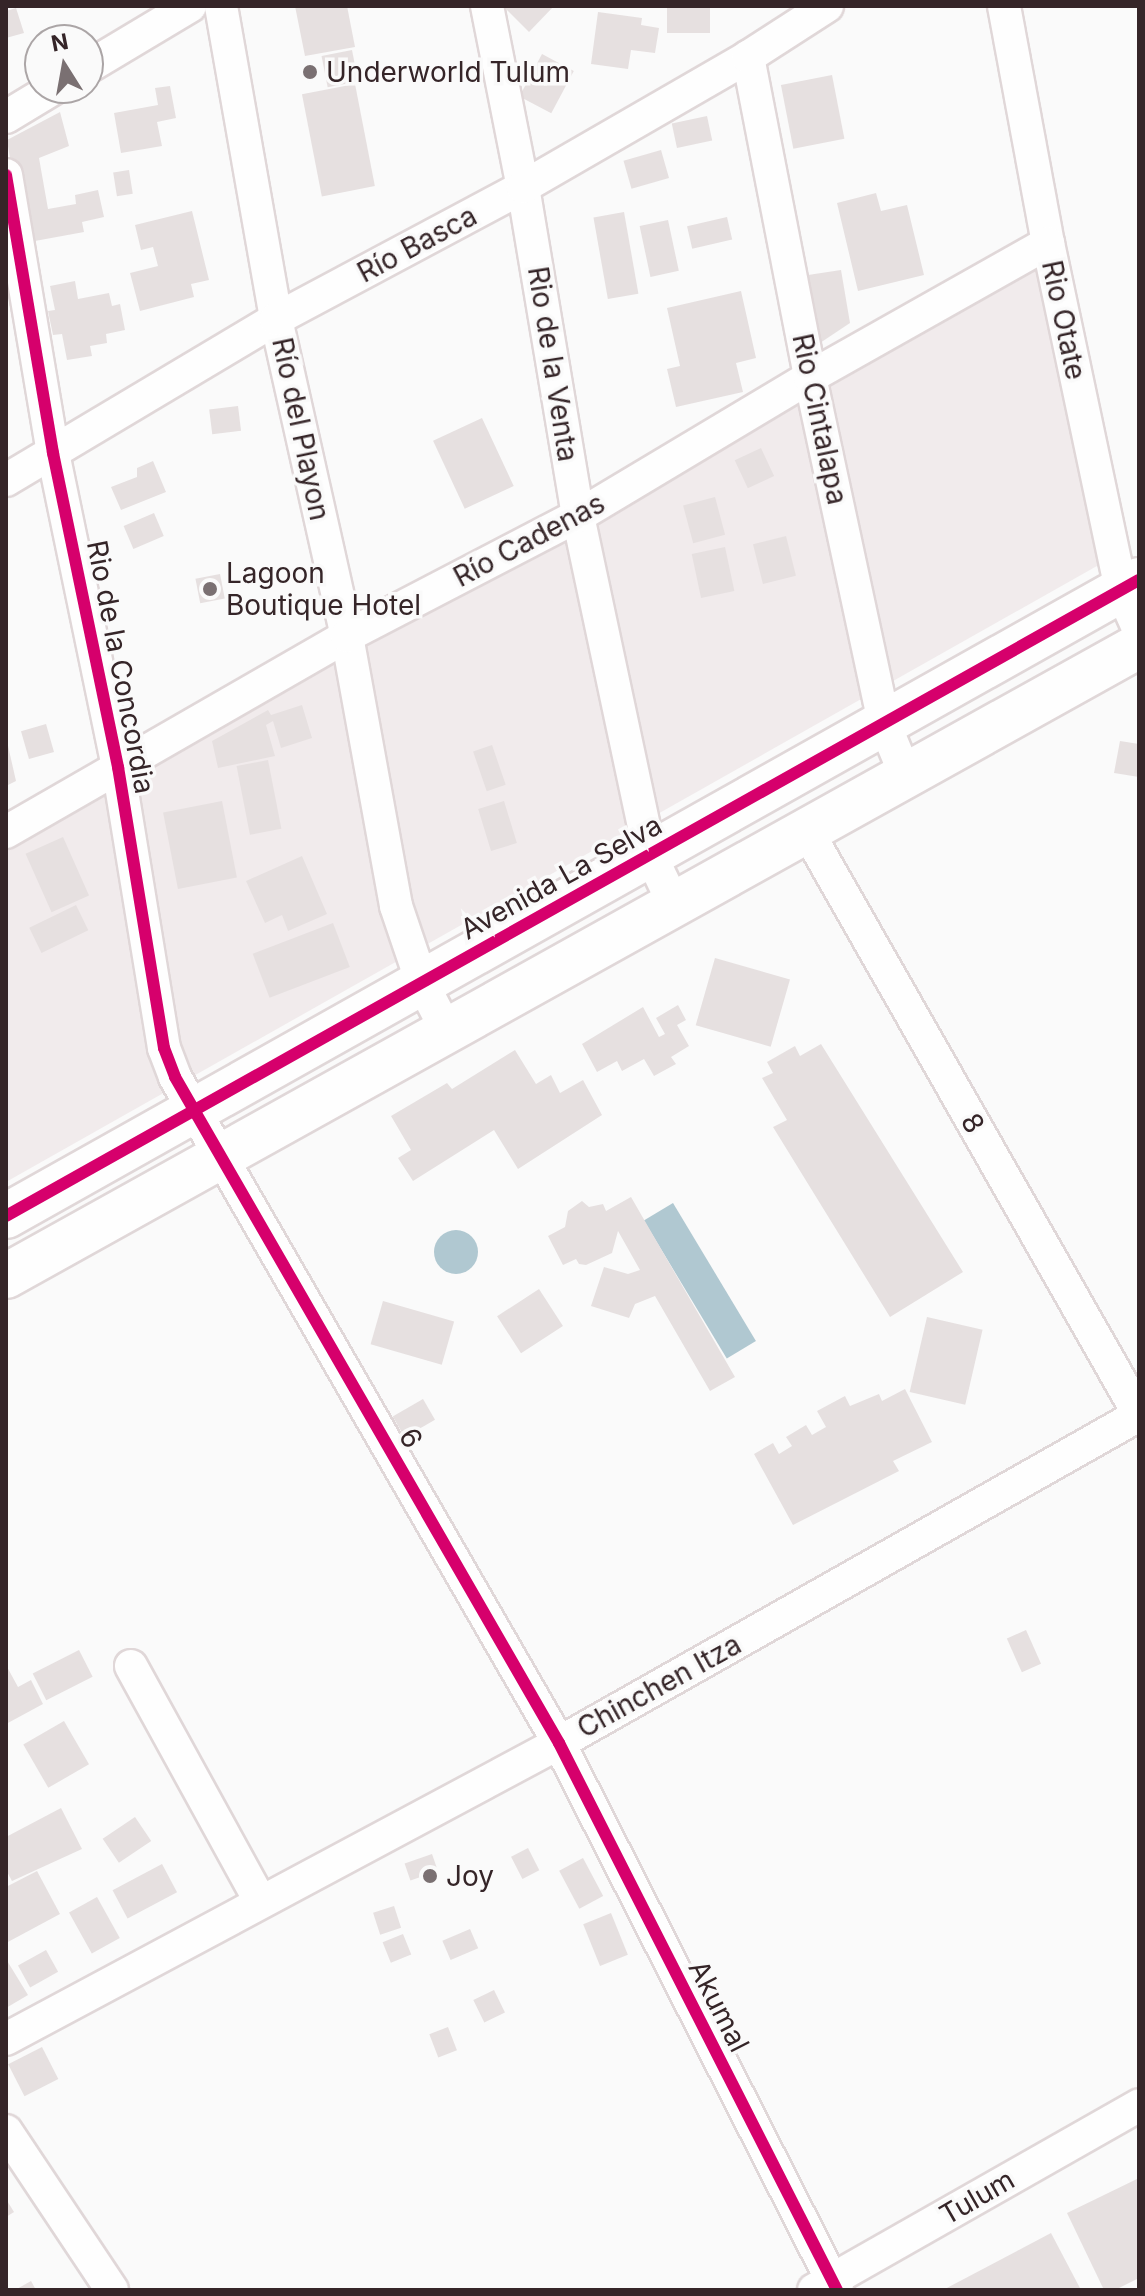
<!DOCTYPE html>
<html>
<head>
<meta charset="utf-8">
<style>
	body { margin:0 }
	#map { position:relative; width:1145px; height:2296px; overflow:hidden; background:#fafafa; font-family:Inter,sans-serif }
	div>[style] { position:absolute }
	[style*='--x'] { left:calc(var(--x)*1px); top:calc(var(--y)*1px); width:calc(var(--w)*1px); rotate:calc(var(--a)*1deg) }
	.built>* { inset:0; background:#f1ebec }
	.water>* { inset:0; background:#b0c8d1; transform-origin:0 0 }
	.round { border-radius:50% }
	.building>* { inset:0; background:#e6e0e0; transform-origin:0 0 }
	.roads { filter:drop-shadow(2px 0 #e0d7d8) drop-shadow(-2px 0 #e0d7d8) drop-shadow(0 2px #e0d7d8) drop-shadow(0 -2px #e0d7d8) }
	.street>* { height:32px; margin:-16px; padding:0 16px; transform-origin:16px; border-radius:16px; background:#fefefe }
	.secondary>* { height:44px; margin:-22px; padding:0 22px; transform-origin:22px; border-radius:22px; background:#fefefe }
	.cycleway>* { height:12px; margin:-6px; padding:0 6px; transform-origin:6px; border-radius:6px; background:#d6006c }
	.dots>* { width:22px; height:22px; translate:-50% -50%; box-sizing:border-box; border:4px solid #fafafa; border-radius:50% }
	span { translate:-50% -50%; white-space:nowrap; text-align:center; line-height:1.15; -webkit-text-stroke:7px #fafafa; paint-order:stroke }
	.poi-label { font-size:28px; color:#352528 }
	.left { translate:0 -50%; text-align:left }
	.street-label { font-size:28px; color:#352528 }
	.frame { position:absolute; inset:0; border:8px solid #352528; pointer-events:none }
	.north { position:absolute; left:24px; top:24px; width:80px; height:80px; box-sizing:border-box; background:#fafafa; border:2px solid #aba5a6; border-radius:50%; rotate:349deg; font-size:22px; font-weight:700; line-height:32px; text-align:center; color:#352528 }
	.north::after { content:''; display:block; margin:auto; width:28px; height:36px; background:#7a7072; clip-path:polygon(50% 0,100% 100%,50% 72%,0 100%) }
</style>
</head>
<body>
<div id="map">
	<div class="built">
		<div style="clip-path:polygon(1041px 260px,1104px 562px,6px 1182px,6px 849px)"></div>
	</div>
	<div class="water">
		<div style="left:673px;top:1203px;width:161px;height:34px;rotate:59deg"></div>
		<div class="round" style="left:434px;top:1230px;width:44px;height:44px"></div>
	</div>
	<div class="building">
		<div style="clip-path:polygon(295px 6px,347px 6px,355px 47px,305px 56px)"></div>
		<div style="clip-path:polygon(503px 6px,554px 6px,529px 32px)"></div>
		<div style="left:667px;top:6px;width:43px;height:27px"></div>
		<div style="clip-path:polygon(16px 8px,24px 33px,6px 38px,6px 11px)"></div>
		<div style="clip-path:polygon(598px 12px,642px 18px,641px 25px,659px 28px,655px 53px,631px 50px,628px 69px,591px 64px)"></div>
		<div style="left:352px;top:50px;width:32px;height:31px;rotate:79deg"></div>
		<div style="left:542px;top:54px;width:36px;height:48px;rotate:28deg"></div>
		<div style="left:832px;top:75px;width:65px;height:52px;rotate:79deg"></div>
		<div style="left:355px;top:84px;width:104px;height:54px;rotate:79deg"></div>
		<div style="clip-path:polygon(170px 86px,176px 118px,157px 122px,162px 146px,121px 153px,114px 113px,158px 105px,155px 88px)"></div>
		<div style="clip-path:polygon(60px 112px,69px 146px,39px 158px,48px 209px,76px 204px,75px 195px,98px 190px,104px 217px,82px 222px,84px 232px,24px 243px,7px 140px)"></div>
		<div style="left:707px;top:116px;width:25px;height:36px;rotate:78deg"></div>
		<div style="left:661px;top:150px;width:29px;height:39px;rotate:74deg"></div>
		<div style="left:129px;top:170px;width:24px;height:16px;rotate:81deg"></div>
		<div style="clip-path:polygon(876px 193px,881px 211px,907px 205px,924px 275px,858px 291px,837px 203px)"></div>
		<div style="clip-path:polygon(192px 211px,209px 280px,191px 284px,194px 297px,140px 311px,130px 273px,158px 266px,153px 247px,141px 250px,135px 225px)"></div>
		<div style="left:624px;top:212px;width:83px;height:31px;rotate:80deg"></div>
		<div style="left:727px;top:217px;width:23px;height:41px;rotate:77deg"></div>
		<div style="left:668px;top:220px;width:52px;height:29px;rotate:78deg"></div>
		<div style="clip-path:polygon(841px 270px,850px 323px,820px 343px,808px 275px)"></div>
		<div style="clip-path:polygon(75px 281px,78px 299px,109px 293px,112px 306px,120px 304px,125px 330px,106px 334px,107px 343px,90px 346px,92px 356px,67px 360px,62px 334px,53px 335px,48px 311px,55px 310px,50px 286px)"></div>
		<div style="clip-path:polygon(741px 291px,756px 358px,736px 363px,743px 392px,676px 407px,667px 369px,680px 366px,667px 308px)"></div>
		<div style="left:238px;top:406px;width:25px;height:29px;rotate:83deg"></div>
		<div style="left:482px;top:418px;width:75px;height:54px;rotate:65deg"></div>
		<div style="left:761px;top:448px;width:31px;height:29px;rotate:65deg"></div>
		<div style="clip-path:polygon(153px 461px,166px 492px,121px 510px,111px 487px,137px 477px,137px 468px)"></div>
		<div style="left:715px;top:497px;width:39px;height:33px;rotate:75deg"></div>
		<div style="left:154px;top:513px;width:25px;height:33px;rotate:67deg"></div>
		<div style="left:786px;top:536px;width:41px;height:34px;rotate:76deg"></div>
		<div style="left:725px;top:547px;width:45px;height:34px;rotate:78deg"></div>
		<div style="left:220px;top:574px;width:25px;height:25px;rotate:79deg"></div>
		<div style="clip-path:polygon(302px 705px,312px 738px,281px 748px,273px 721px,266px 725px,275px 756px,218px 768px,212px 741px,268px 710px,271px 715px)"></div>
		<div style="left:46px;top:724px;width:29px;height:26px;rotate:74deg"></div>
		<div style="clip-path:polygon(6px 737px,16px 781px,6px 786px)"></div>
		<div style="clip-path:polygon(1120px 741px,1139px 744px,1139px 777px,1114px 773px)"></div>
		<div style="left:492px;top:745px;width:42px;height:20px;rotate:71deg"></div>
		<div style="left:268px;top:760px;width:70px;height:32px;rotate:79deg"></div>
		<div style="left:222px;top:801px;width:78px;height:60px;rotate:79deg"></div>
		<div style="left:504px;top:801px;width:44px;height:27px;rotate:73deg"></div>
		<div style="left:63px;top:837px;width:64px;height:41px;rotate:66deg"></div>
		<div style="clip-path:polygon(302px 856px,327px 914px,288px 931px,282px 915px,265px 923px,246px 881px)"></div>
		<div style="left:76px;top:905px;width:28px;height:52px;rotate:64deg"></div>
		<div style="left:333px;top:923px;width:47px;height:86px;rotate:69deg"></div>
		<div style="left:715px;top:958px;width:78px;height:70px;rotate:16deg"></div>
		<div style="clip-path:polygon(678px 1005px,686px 1020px,677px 1025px,689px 1046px,671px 1057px,676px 1064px,654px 1076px,644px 1059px,622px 1071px,617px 1061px,597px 1072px,582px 1044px,643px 1007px,659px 1037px,665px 1034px,656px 1018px)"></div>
		<div style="clip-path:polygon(821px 1044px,963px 1272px,890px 1317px,773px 1127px,787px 1120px,762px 1078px,773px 1073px,767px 1062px,795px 1046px,800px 1056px)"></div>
		<div style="clip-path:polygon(515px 1050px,536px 1084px,551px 1075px,560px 1093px,583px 1080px,602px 1115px,518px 1169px,494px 1130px,413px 1181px,398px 1158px,411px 1150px,391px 1116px,447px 1083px,452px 1089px)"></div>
		<div style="clip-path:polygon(631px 1197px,735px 1377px,710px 1391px,655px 1296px,635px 1304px,629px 1318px,591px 1306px,604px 1267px,628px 1274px,640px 1270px,618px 1231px,612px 1253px,586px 1265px,579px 1264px,576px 1259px,563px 1265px,548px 1236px,565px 1227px,568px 1211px,582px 1201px,589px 1207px,603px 1204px,606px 1211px)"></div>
		<div style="left:539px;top:1289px;width:44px;height:50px;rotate:57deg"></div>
		<div style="left:383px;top:1301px;width:74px;height:45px;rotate:16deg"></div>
		<div style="left:927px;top:1317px;width:57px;height:77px;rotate:13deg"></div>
		<div style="clip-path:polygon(905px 1389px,932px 1442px,893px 1461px,899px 1471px,793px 1525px,754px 1454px,773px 1443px,779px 1454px,792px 1446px,786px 1437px,806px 1425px,812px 1435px,826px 1427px,817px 1411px,845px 1396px,850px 1406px,879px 1394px,882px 1401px)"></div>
		<div style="left:423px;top:1399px;width:24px;height:35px;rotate:60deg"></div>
		<div style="left:1026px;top:1630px;width:37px;height:21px;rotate:66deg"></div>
		<div style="left:79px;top:1650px;width:30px;height:52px;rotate:63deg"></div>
		<div style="clip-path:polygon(6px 1665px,18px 1687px,31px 1680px,43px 1704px,6px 1724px)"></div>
		<div style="left:64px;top:1721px;width:50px;height:47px;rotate:60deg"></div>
		<div style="clip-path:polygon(61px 1808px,82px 1849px,12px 1881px,6px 1870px,6px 1837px)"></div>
		<div style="left:135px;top:1817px;width:29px;height:39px;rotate:56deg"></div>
		<div style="left:528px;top:1848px;width:25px;height:19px;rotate:63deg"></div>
		<div style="left:432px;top:1854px;width:18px;height:29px;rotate:71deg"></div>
		<div style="left:583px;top:1858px;width:43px;height:27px;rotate:62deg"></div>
		<div style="left:162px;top:1864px;width:32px;height:56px;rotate:62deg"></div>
		<div style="clip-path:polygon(37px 1871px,60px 1914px,6px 1943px,6px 1887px)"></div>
		<div style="left:97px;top:1897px;width:47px;height:32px;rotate:61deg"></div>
		<div style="left:394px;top:1906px;width:23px;height:22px;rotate:72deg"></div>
		<div style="left:611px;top:1913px;width:45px;height:30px;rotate:68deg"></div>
		<div style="left:470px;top:1929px;width:21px;height:30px;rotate:67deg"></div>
		<div style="left:403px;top:1934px;width:22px;height:22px;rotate:68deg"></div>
		<div style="left:46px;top:1950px;width:25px;height:32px;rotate:61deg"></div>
		<div style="clip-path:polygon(6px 1959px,28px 1995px,6px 2008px)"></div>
		<div style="left:494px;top:1990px;width:25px;height:23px;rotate:64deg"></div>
		<div style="left:448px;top:2027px;width:25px;height:20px;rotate:69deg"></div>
		<div style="left:42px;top:2047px;width:36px;height:38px;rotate:63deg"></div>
		<div style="clip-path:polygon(1139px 2178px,1139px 2278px,1115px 2290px,1104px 2290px,1067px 2213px)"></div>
		<div style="clip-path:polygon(6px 2199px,14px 2212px,6px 2217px)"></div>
		<div style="clip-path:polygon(1051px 2233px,1081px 2290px,943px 2290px)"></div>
		<div style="clip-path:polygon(31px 2281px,36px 2290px,15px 2290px)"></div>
	</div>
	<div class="roads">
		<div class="street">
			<div style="--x:221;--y:6;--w:318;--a:80"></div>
			<div style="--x:276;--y:319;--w:325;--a:77.4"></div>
			<div style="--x:347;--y:636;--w:274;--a:79.7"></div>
			<div style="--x:396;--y:906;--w:81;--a:71.3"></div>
			<div style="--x:422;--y:983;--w:54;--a:62.5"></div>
			<div style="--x:487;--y:6;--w:185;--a:78.8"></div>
			<div style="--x:523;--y:187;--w:334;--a:80.5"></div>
			<div style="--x:578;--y:516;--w:346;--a:78"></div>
			<div style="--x:650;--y:854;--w:55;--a:64.4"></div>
			<div style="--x:1004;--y:6;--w:241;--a:79.5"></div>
			<div style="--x:1048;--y:243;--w:355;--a:78.1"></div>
			<div style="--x:1121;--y:590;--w:44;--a:65.8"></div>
			<div style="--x:748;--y:57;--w:326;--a:79"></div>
			<div style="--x:810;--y:377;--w:354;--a:77.9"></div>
			<div style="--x:884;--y:723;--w:57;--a:67.5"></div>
			<div style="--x:88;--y:67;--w:119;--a:-30.9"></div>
			<div style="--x:6;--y:117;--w:56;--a:-31.1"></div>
			<div style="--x:6;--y:175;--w:282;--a:80.4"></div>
			<div style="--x:53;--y:453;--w:321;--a:78.3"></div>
			<div style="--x:118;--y:767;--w:285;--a:80.7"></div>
			<div style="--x:164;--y:1048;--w:31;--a:69"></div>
			<div style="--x:175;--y:1077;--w:769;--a:60.03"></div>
			<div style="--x:559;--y:1743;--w:614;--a:63.06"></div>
			<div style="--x:6;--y:480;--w:314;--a:-30.8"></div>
			<div style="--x:276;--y:319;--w:280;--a:-28.1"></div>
			<div style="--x:523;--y:187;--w:260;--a:-30"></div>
			<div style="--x:748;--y:57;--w:94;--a:-32.8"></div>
			<div style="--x:807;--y:831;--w:671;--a:60.34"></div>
			<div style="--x:6;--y:832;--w:393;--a:-29.9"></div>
			<div style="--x:347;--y:636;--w:260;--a:-27.5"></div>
			<div style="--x:578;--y:516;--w:270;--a:-30.9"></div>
			<div style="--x:810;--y:377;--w:273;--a:-29.4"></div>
			<div style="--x:131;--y:1666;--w:268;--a:61.2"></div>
			<div style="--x:6;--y:2039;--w:627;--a:-28.16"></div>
			<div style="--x:559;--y:1743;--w:666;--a:-29.49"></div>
			<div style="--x:6;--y:2131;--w:191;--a:56.3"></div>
			<div style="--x:814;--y:2290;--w:374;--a:-29.6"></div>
		</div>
		<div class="secondary">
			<div style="--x:6;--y:1216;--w:1299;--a:-29.31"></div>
			<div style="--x:6;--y:1276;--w:1296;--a:-29.08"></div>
		</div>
	</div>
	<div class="cycleway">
		<div style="--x:6;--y:175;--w:282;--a:80.4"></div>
		<div style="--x:53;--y:453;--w:321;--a:78.3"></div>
		<div style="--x:118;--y:767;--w:285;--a:80.7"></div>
		<div style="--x:164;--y:1048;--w:31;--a:69"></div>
		<div style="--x:175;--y:1077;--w:769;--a:60.03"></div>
		<div style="--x:559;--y:1743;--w:614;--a:63.06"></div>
		<div style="--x:6;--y:1216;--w:1299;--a:-29.31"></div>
	</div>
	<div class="dots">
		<div style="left:310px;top:72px;background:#7a7072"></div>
		<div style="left:210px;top:589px;background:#7a7072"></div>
		<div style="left:430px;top:1876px;background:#7a7072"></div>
	</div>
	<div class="poi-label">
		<span class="left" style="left:326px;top:72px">Underworld Tulum</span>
		<span class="left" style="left:226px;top:589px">Lagoon<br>Boutique Hotel</span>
		<span class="left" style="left:446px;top:1876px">Joy</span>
	</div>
	<div class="street-label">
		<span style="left:417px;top:244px;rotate:-28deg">Río Basca</span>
		<span style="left:1064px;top:320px;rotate:78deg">Rio Otate</span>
		<span style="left:553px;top:364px;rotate:81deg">Rio de la Venta</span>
		<span style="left:820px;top:419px;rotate:78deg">Rio Cintalapa</span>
		<span style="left:301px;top:429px;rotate:78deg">Río del Playon</span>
		<span style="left:529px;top:540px;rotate:-28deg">Río Cadenas</span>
		<span style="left:121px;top:667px;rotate:79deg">Rio de la Concordia</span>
		<span style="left:561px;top:877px;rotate:-29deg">Avenida La Selva</span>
		<span style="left:973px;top:1123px;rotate:60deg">8</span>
		<span style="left:411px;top:1438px;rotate:60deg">6</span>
		<span style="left:659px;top:1686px;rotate:-29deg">Chinchen Itza</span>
		<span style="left:719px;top:2006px;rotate:63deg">Akumal</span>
		<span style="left:977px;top:2197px;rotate:-30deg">Tulum</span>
	</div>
	<div class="frame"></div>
	<div class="north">N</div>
</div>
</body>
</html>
